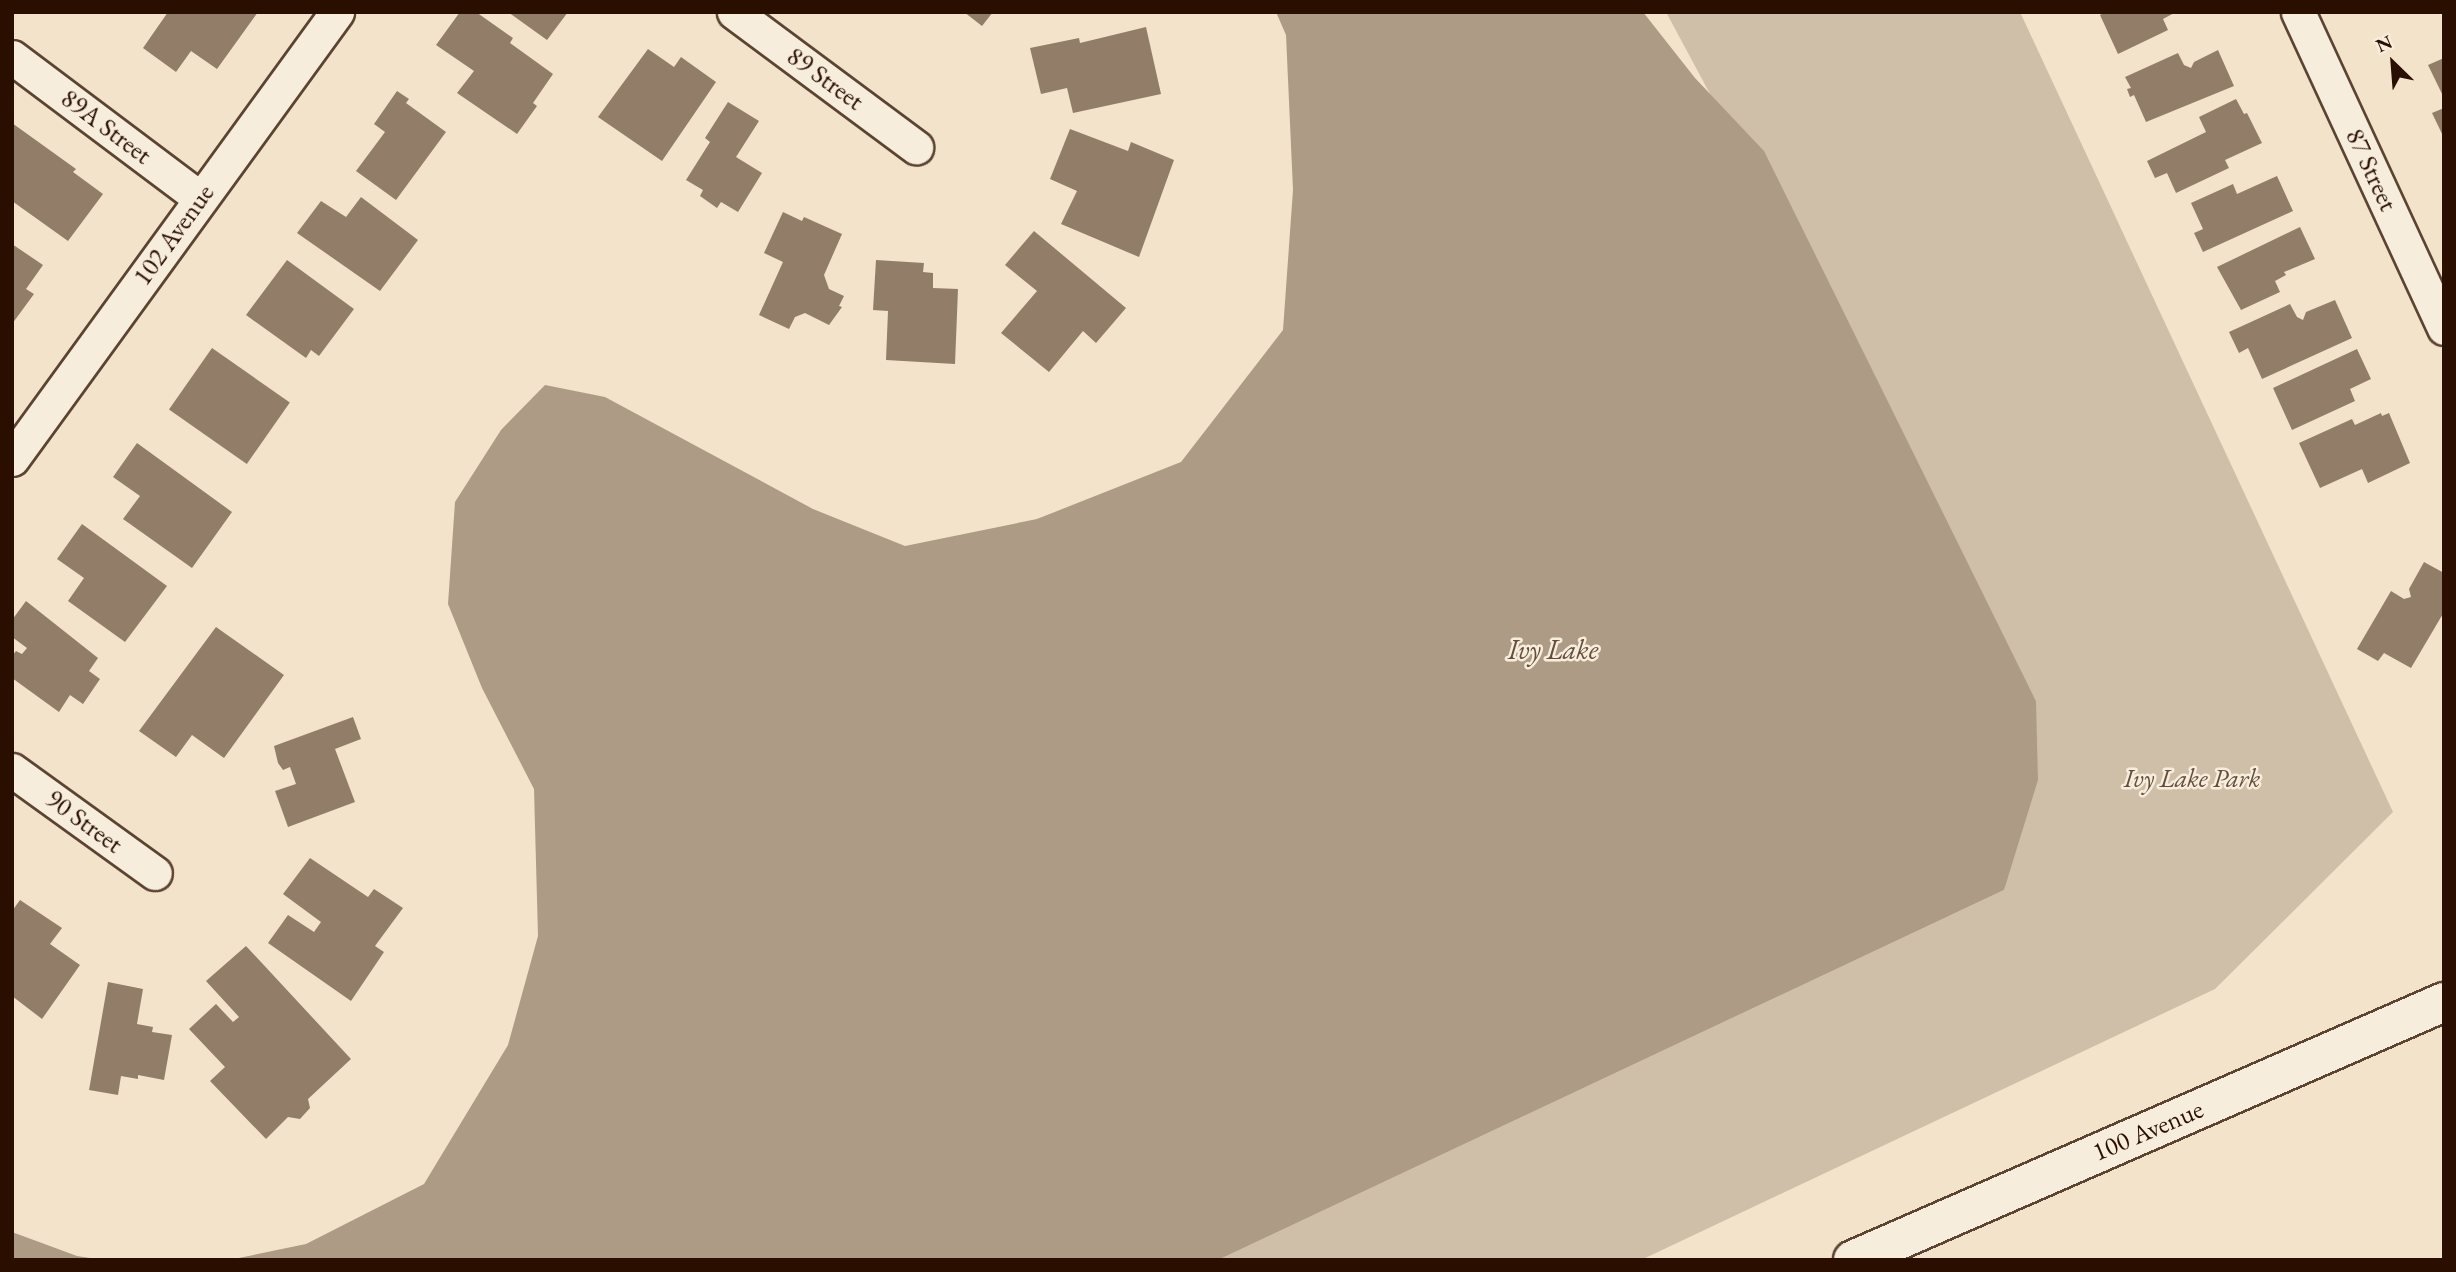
<!DOCTYPE html>
<html>
<head>
<meta charset="utf-8">
<style>
	body { margin:0 }
	#map { position:relative; width:2456px; height:1272px; overflow:hidden; background:#f2e3ca; font-family:"EB Garamond",serif }
	div>[style] { position:absolute }
	[style*='--x'] { left:calc(var(--x)*1px); top:calc(var(--y)*1px); width:calc(var(--w)*1px); rotate:calc(var(--a)*1deg) }
	.green>* { inset:0; background:#d0bfa8 }
	.water>* { inset:0; background:#ae9b85 }
	.building>* { inset:0; background:#927d69; transform-origin:0 0 }
	.roads { filter:drop-shadow(2px 0 #5c4332) drop-shadow(-2px 0 #5c4332) drop-shadow(0 2px #5c4332) drop-shadow(0 -2px #5c4332) }
	.street>* { height:33px; margin:-16.5px; padding:0 16.5px; transform-origin:16.5px; border-radius:16.5px; background:#f7eddd }
	.secondary>* { height:38px; margin:-19px; padding:0 19px; transform-origin:19px; border-radius:19px; background:#f7eddd }
	span { translate:-50% -50%; white-space:nowrap; text-align:center; line-height:1.15; -webkit-text-stroke:5px #f7eddd; paint-order:stroke }
	.street-label { font-size:26px; color:#2a0e00 }
	.park-label { font-size:26px; color:#644c3b; font-style:italic }
	.water-label { font-size:28px; color:#654d3c; font-style:italic }
	.frame { position:absolute; inset:0; border:14px solid #2a0e00; pointer-events:none }
	.north { position:absolute; left:2358px; top:28px; width:70px; height:70px; -webkit-text-stroke:5px #f7eddd; paint-order:stroke; rotate:335deg; font-size:19px; font-weight:700; line-height:28px; text-align:center; color:#2a0e00 }
	.north::after { content:''; display:block; margin:auto; width:24px; height:32px; background:#2a0e00; clip-path:polygon(50% 0,100% 100%,50% 72%,0 100%) }
</style>
</head>
<body>
<div id="map">
	<div class="green">
		<div style="clip-path:polygon(1666px 12px,2020px 12px,2393px 812px,2215px 989px,1641px 1260px,1218px 1260px,2004px 890px,2036px 701px)"></div>
	</div>
	<div class="water">
		<div style="clip-path:polygon(1276px 12px,1643px 12px,1695px 78px,1764px 151px,2036px 701px,2038px 780px,2004px 890px,1218px 1260px,229px 1260px,306px 1244px,424px 1184px,508px 1045px,538px 936px,534px 789px,482px 688px,448px 604px,455px 502px,501px 430px,545px 385px,605px 397px,813px 509px,905px 546px,1037px 519px,1181px 462px,1283px 330px,1293px 190px,1286px 35px)"></div>
		<div style="clip-path:polygon(12px 1232px,77px 1256px,103px 1260px,12px 1260px)"></div>
	</div>
	<div class="building">
		<div style="clip-path:polygon(168px 12px,258px 12px,217px 69px,191px 51px,176px 72px,143px 48px)"></div>
		<div style="clip-path:polygon(460px 12px,476px 12px,513px 38px,510px 43px,553px 74px,533px 103px,537px 106px,517px 134px,457px 93px,474px 71px,436px 45px)"></div>
		<div style="clip-path:polygon(508px 12px,568px 12px,547px 40px)"></div>
		<div style="clip-path:polygon(964px 12px,993px 12px,982px 26px)"></div>
		<div style="clip-path:polygon(2105px 12px,2176px 12px,2163px 19px,2168px 30px,2118px 54px,2100px 15px)"></div>
		<div style="clip-path:polygon(1146px 27px,1161px 94px,1073px 113px,1067px 88px,1041px 94px,1030px 48px,1079px 38px,1080px 43px)"></div>
		<div style="clip-path:polygon(648px 49px,674px 67px,681px 57px,716px 82px,662px 161px,598px 117px)"></div>
		<div style="clip-path:polygon(2218px 50px,2234px 86px,2146px 122px,2134px 95px,2130px 97px,2127px 89px,2131px 88px,2125px 77px,2178px 53px,2184px 65px,2191px 68px,2194px 62px)"></div>
		<div style="clip-path:polygon(2444px 58px,2444px 98px,2428px 65px)"></div>
		<div style="clip-path:polygon(397px 91px,409px 99px,406px 103px,446px 132px,396px 200px,356px 171px,385px 132px,374px 124px)"></div>
		<div style="clip-path:polygon(2236px 99px,2244px 114px,2247px 113px,2262px 143px,2225px 160px,2229px 168px,2176px 193px,2167px 173px,2155px 178px,2147px 161px,2206px 132px,2199px 117px)"></div>
		<div style="clip-path:polygon(728px 102px,759px 121px,736px 157px,762px 173px,738px 212px,721px 202px,717px 208px,700px 196px,703px 190px,686px 180px,710px 142px,705px 138px)"></div>
		<div style="clip-path:polygon(2444px 108px,2444px 138px,2432px 113px)"></div>
		<div style="clip-path:polygon(12px 123px,76px 169px,73px 172px,103px 194px,68px 241px,12px 201px)"></div>
		<div style="clip-path:polygon(1070px 129px,1128px 151px,1131px 142px,1174px 160px,1139px 257px,1061px 224px,1077px 191px,1050px 179px)"></div>
		<div style="clip-path:polygon(2277px 176px,2293px 211px,2203px 252px,2194px 233px,2203px 229px,2191px 203px,2233px 184px,2237px 194px)"></div>
		<div style="clip-path:polygon(361px 197px,418px 240px,380px 291px,297px 233px,321px 201px,346px 217px)"></div>
		<div style="clip-path:polygon(783px 212px,802px 221px,804px 217px,842px 234px,824px 275px,829px 289px,844px 296px,839px 306px,842px 307px,829px 325px,805px 313px,795px 317px,789px 329px,759px 315px,783px 262px,764px 253px)"></div>
		<div style="clip-path:polygon(2300px 227px,2315px 259px,2284px 272px,2286px 275px,2275px 281px,2280px 292px,2241px 310px,2217px 267px)"></div>
		<div style="clip-path:polygon(1034px 231px,1126px 308px,1096px 343px,1083px 331px,1049px 372px,1001px 333px,1037px 291px,1005px 265px)"></div>
		<div style="clip-path:polygon(12px 244px,43px 265px,26px 289px,34px 294px,12px 324px)"></div>
		<div style="clip-path:polygon(287px 260px,354px 309px,319px 356px,311px 350px,306px 358px,246px 315px)"></div>
		<div style="clip-path:polygon(876px 260px,924px 263px,923px 272px,933px 273px,933px 288px,958px 289px,955px 364px,886px 360px,888px 311px,873px 310px)"></div>
		<div style="clip-path:polygon(2335px 300px,2352px 338px,2262px 379px,2248px 348px,2239px 353px,2229px 332px,2290px 304px,2297px 317px,2303px 320px,2306px 312px)"></div>
		<div style="left:212px;top:348px;width:95px;height:75px;rotate:35deg"></div>
		<div style="clip-path:polygon(2357px 349px,2371px 379px,2350px 389px,2355px 401px,2292px 430px,2273px 388px)"></div>
		<div style="clip-path:polygon(2381px 413px,2382px 416px,2389px 413px,2410px 463px,2368px 483px,2362px 469px,2320px 488px,2299px 443px,2352px 419px,2355px 425px)"></div>
		<div style="clip-path:polygon(137px 443px,232px 512px,192px 568px,123px 519px,140px 496px,113px 477px)"></div>
		<div style="clip-path:polygon(82px 524px,167px 586px,125px 642px,68px 601px,84px 578px,57px 559px)"></div>
		<div style="clip-path:polygon(2424px 562px,2444px 573px,2444px 612px,2411px 668px,2384px 653px,2378px 661px,2357px 649px,2391px 591px,2404px 599px,2411px 597px,2409px 589px)"></div>
		<div style="clip-path:polygon(26px 601px,98px 658px,89px 671px,100px 679px,83px 704px,70px 695px,59px 712px,12px 678px,12px 656px,16px 651px,22px 654px,27px 648px,12px 637px,12px 620px)"></div>
		<div style="clip-path:polygon(216px 627px,284px 675px,224px 758px,192px 735px,176px 757px,139px 731px)"></div>
		<div style="clip-path:polygon(353px 717px,361px 739px,335px 749px,355px 802px,288px 827px,275px 791px,296px 784px,290px 767px,283px 770px,278px 763px,274px 746px)"></div>
		<div style="clip-path:polygon(310px 858px,368px 897px,374px 889px,403px 908px,375px 946px,384px 952px,351px 1001px,268px 943px,288px 915px,314px 932px,321px 922px,283px 894px)"></div>
		<div style="clip-path:polygon(20px 900px,62px 928px,50px 944px,80px 965px,42px 1019px,12px 996px,12px 911px)"></div>
		<div style="clip-path:polygon(246px 946px,351px 1059px,308px 1099px,310px 1108px,300px 1119px,288px 1117px,266px 1139px,210px 1081px,225px 1067px,189px 1029px,216px 1004px,233px 1022px,239px 1017px,206px 981px)"></div>
		<div style="clip-path:polygon(108px 982px,143px 989px,137px 1024px,153px 1027px,152px 1032px,172px 1035px,164px 1080px,138px 1075px,138px 1079px,121px 1076px,118px 1095px,89px 1090px)"></div>
	</div>
	<div class="roads">
		<div class="street">
			<div style="--x:734;--y:12;--w:227;--a:36.6"></div>
			<div style="--x:2298;--y:12;--w:348;--a:65.2"></div>
			<div style="--x:12;--y:57;--w:235;--a:36.9"></div>
			<div style="--x:12;--y:459;--w:553;--a:-53.98"></div>
			<div style="--x:12;--y:770;--w:176;--a:35.8"></div>
		</div>
		<div class="secondary">
			<div style="--x:1853;--y:1260;--w:645;--a:-23.58"></div>
		</div>
	</div>
	<div class="street-label">
		<span style="left:825px;top:79px;rotate:36deg">89 Street</span>
		<span style="left:106px;top:127px;rotate:37deg">89A Street</span>
		<span style="left:2371px;top:170px;rotate:65deg">87 Street</span>
		<span style="left:174px;top:235px;rotate:-54deg">102 Avenue</span>
		<span style="left:84px;top:822px;rotate:36deg">90 Street</span>
		<span style="left:2148px;top:1131px;rotate:-23deg">100 Avenue</span>
	</div>
	<div class="park-label">
		<span style="left:2192px;top:779px">Ivy Lake Park</span>
	</div>
	<div class="water-label">
		<span style="left:1553px;top:649px">Ivy Lake</span>
	</div>
	<div class="frame"></div>
	<div class="north">N</div>
</div>
</body>
</html>
